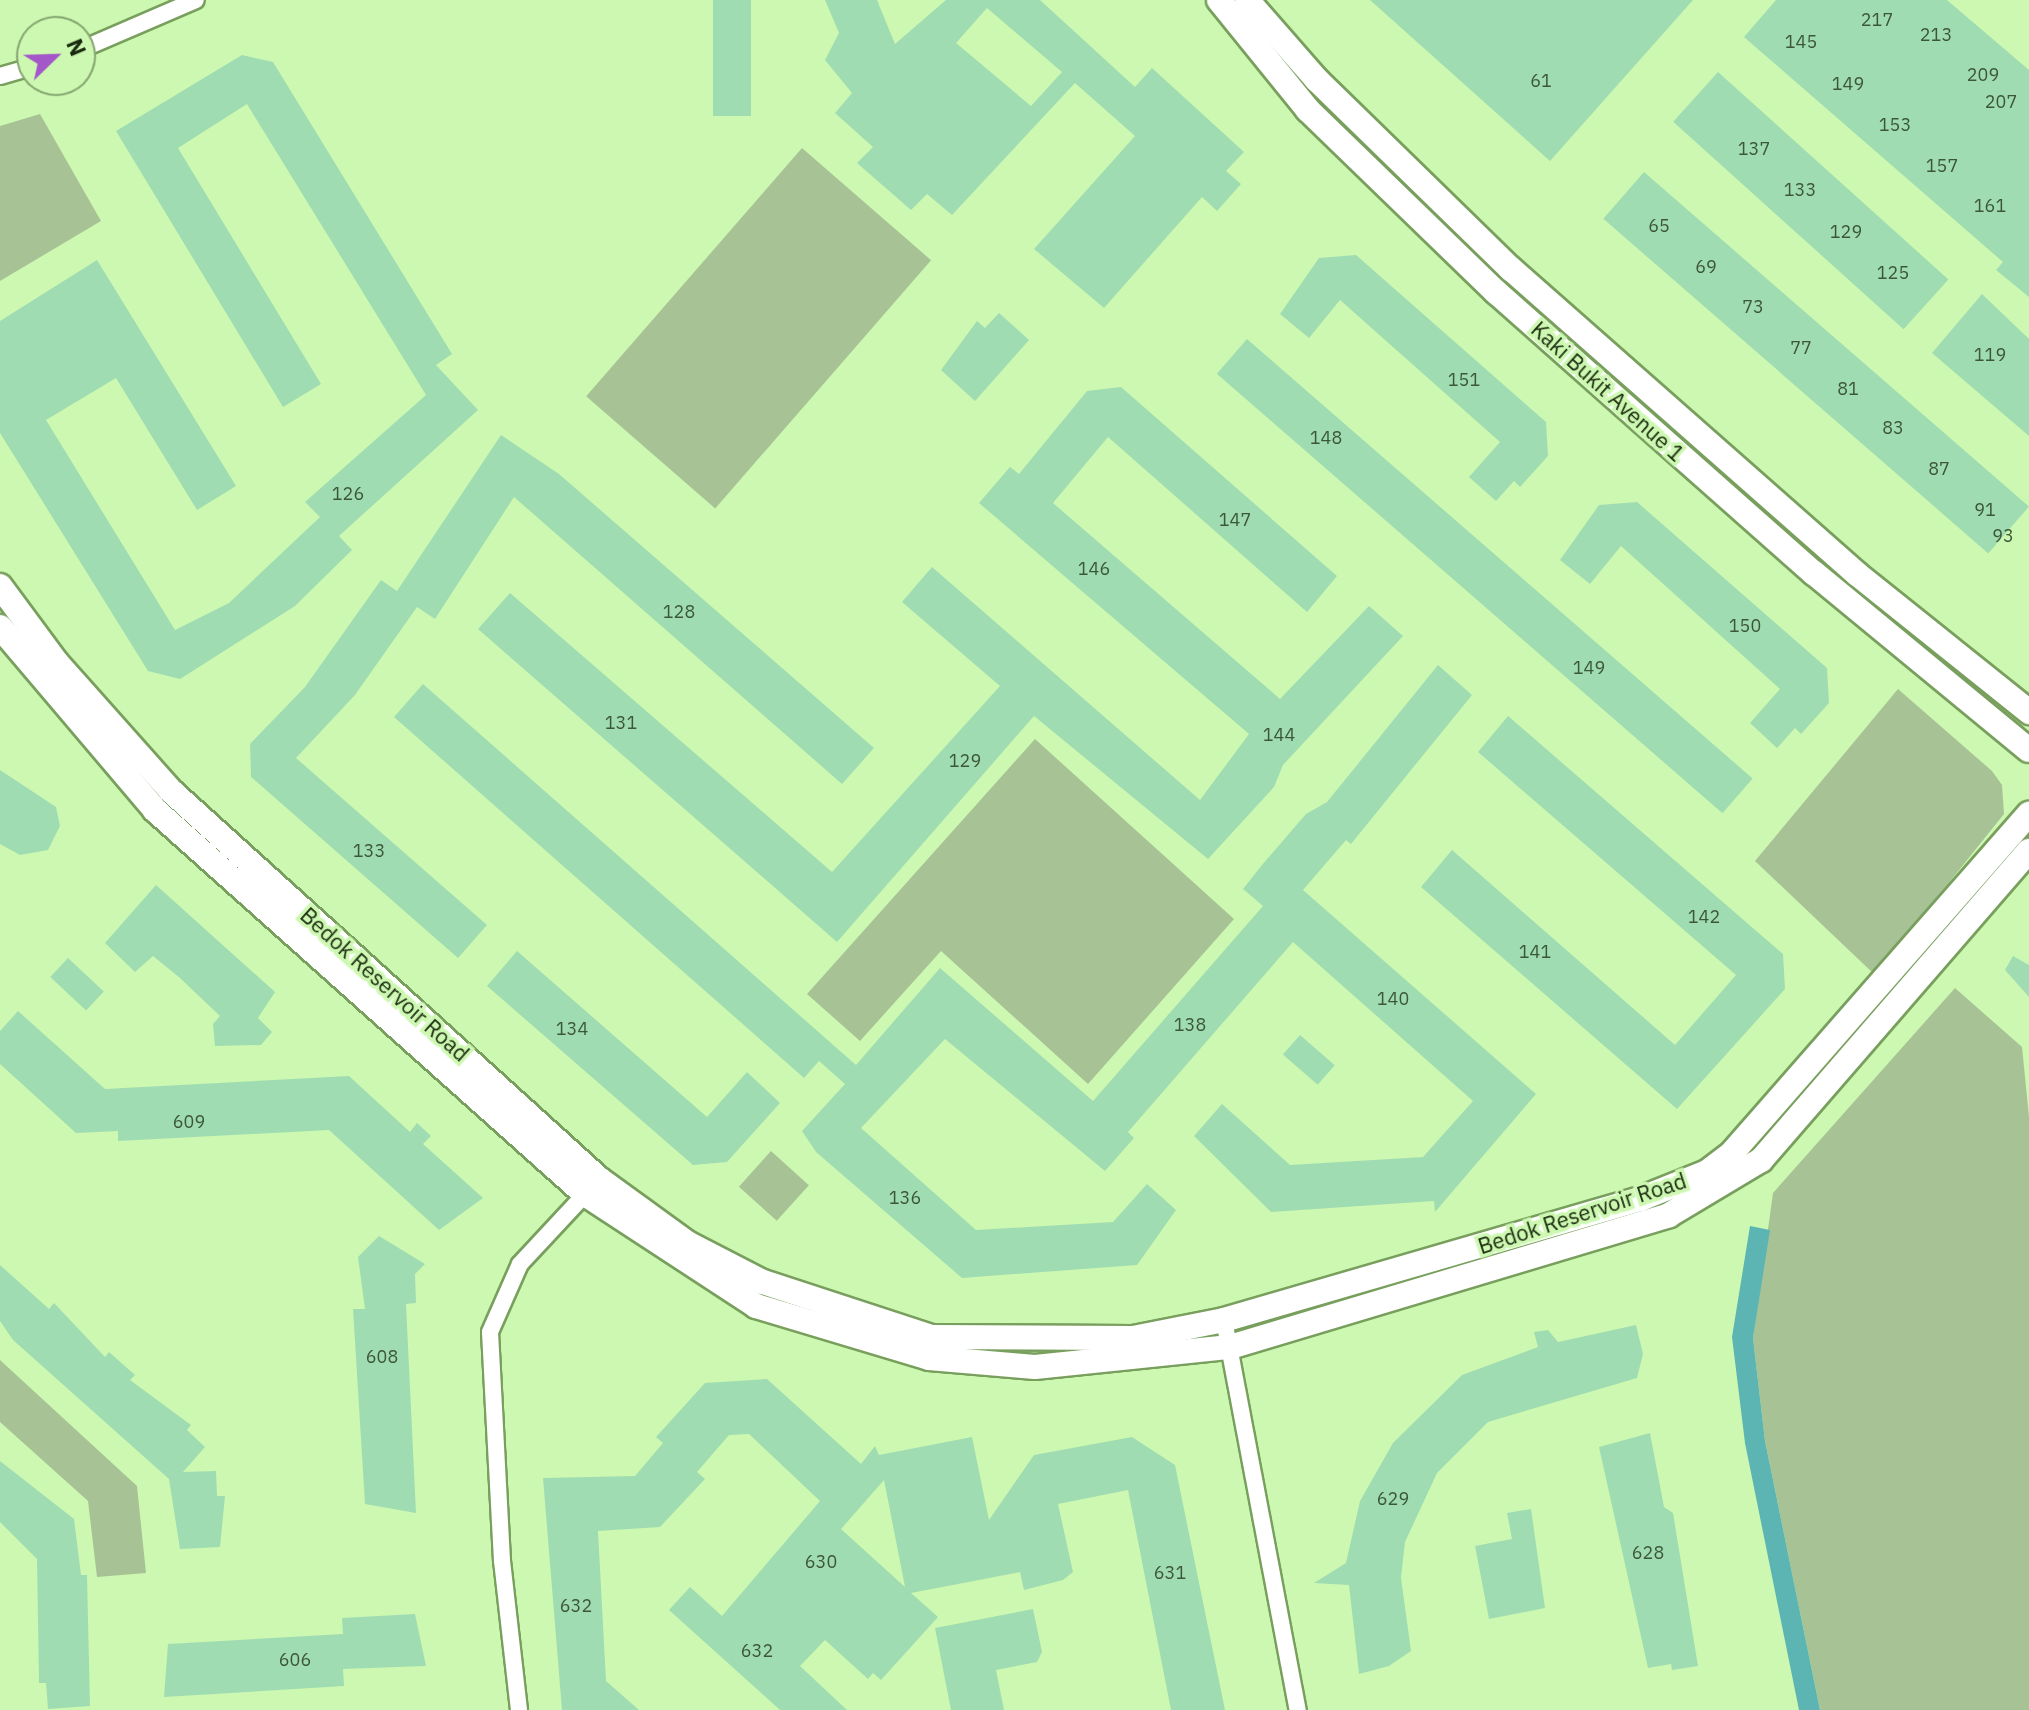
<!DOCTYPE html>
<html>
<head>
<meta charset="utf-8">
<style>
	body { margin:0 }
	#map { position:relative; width:2029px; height:1710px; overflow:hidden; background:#cdf8b1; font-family:"IBM Plex Sans",sans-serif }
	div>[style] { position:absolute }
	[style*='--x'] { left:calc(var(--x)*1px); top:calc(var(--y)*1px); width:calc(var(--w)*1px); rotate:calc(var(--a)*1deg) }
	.green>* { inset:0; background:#a7c395; transform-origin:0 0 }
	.water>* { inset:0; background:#5cb5b3 }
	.building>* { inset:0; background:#a0dcb1; transform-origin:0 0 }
	.roads { filter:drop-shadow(2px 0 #789f5d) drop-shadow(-2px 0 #789f5d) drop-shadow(0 2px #789f5d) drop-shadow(0 -2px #789f5d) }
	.street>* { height:16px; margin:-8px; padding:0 8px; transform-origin:8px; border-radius:8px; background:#fff }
	.secondary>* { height:24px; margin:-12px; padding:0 12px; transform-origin:12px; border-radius:12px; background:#fff }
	span { translate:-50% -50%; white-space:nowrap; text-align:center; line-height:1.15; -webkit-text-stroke:7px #cdf8b1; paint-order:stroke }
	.number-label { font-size:18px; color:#3c5738 }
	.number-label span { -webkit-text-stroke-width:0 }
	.street-label { font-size:22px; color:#1b2b10 }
	.north { position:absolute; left:16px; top:16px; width:80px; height:80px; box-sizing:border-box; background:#cdf8b1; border:2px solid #86a671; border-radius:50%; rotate:67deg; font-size:22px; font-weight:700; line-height:32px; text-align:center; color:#1b2b10 }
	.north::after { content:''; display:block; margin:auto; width:28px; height:36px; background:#a457c9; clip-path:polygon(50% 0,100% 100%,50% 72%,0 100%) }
</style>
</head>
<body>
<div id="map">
	<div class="green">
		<div style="clip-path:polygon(40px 114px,101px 221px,0 281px,0 126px)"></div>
		<div style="left:802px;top:148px;width:171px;height:329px;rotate:41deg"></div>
		<div style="clip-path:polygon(1898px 689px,1992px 771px,2002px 785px,2004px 814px,1875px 975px,1755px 861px)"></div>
		<div style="clip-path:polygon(1035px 739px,1234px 919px,1088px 1084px,941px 951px,860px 1041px,807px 994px)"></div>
		<div style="clip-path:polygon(1955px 988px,2022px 1047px,2029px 1117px,2029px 1710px,1820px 1710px,1765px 1441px,1753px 1338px,1773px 1193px)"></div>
		<div style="left:771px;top:1151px;width:51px;height:48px;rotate:42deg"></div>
		<div style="clip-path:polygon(0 1360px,137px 1486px,146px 1573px,97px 1577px,88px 1501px,0 1422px)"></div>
	</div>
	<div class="water">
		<div style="clip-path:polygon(1750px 1226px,1770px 1230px,1753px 1338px,1765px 1441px,1820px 1710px,1799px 1710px,1745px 1443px,1732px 1337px)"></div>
	</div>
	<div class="building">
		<div style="left:713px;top:0;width:38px;height:116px"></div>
		<div style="clip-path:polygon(evenodd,825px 0,877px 0,895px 44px,946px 0,1040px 0,1135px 87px,1152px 68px,1244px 152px,1226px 171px,1241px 184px,1217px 211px,1202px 197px,1104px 308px,1034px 249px,1135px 136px,1075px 83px,952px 215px,927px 194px,911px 210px,857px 163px,873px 147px,835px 113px,852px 93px,825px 60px,839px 33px,825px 0,987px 8px,1062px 72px,1031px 106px,956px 43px,987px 8px)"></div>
		<div style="clip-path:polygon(1370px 0,1693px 0,1550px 161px)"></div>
		<div style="clip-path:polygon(1776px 0,1947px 0,2029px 70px,2029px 297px,1996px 270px,2003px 262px,1744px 37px)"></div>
		<div style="clip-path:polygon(242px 55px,273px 62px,452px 354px,436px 365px,478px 410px,339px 536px,352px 550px,295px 606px,180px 679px,148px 671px,0 433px,0 321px,97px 260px,236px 486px,197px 510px,116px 378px,46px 420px,175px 630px,229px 603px,320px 517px,305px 502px,426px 395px,247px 104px,178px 148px,321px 384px,283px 407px,116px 131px)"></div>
		<div style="left:1718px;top:72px;width:310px;height:67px;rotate:42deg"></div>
		<div style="left:1644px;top:172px;width:510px;height:62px;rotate:41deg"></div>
		<div style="clip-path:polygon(1356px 255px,1546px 422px,1548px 456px,1520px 487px,1514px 481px,1496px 501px,1469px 477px,1500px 442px,1340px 300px,1309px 338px,1280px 314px,1319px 258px)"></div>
		<div style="clip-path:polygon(1982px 294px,2029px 339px,2029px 436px,1932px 353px)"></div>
		<div style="clip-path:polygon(999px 313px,1029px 340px,975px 401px,941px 370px,977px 321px,985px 328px)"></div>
		<div style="left:1247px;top:339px;width:670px;height:46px;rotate:41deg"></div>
		<div style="clip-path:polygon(1121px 387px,1337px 576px,1307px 612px,1108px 437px,1053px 503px,1280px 699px,1369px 606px,1403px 636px,1283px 765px,1274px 787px,1208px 859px,1034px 716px,837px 942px,478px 629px,510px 593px,832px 872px,1000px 686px,902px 602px,932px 567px,1200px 800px,1249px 734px,979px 503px,1010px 467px,1019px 474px,1087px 391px)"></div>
		<div style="clip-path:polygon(501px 435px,559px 474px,874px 748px,842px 784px,514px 497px,435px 619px,417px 607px,355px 695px,296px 758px,487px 925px,458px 958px,251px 777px,250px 744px,305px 687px,381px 580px,397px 591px)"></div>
		<div style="clip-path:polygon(1637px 502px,1827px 668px,1829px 703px,1801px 734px,1795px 728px,1777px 748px,1750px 723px,1780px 689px,1621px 546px,1590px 584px,1560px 560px,1599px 505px)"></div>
		<div style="clip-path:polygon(1438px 665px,1472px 695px,1351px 844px,1346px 840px,1303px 890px,1536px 1094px,1435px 1212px,1434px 1201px,1271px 1212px,1194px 1136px,1222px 1104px,1290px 1165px,1423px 1157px,1473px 1101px,1293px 942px,1128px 1132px,1134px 1138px,1105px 1171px,945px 1039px,861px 1128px,976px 1230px,1113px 1222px,1147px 1184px,1176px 1210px,1137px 1265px,962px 1278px,816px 1152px,802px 1131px,845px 1084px,819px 1061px,804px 1078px,394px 717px,423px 684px,856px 1065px,940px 968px,1093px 1101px,1263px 906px,1243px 889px,1262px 865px,1306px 814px,1327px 802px)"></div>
		<div style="clip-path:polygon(1508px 716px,1783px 954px,1785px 989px,1677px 1109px,1421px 887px,1452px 850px,1675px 1045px,1736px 975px,1478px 752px)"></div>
		<div style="clip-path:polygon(0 770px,56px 807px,60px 826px,48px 850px,20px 855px,0 844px)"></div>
		<div style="clip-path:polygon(156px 885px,275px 992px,258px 1018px,272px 1032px,261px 1045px,215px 1046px,213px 1024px,220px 1016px,180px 978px,153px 956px,135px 972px,105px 943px)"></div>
		<div style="clip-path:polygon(517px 951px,707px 1117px,747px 1072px,780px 1103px,727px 1162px,693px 1165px,487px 986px)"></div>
		<div style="clip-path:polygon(2013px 956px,2029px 965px,2029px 997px,2005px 970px)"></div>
		<div style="left:68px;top:958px;width:49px;height:26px;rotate:43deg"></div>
		<div style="clip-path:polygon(18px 1011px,105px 1089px,349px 1076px,410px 1132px,417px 1123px,431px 1136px,423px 1144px,483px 1198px,439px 1230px,329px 1130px,118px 1141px,118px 1131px,76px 1133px,0 1064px,0 1031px)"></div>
		<div style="left:1300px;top:1035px;width:46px;height:26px;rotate:41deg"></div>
		<div style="clip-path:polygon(379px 1236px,425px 1264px,415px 1274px,416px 1303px,406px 1304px,416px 1513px,365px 1504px,353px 1309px,365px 1309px,358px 1257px)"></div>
		<div style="clip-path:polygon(0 1265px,49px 1309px,54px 1303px,105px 1357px,109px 1352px,135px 1375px,130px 1380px,191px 1425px,187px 1430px,205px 1447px,183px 1472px,216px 1471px,217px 1496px,225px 1496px,220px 1547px,180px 1549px,169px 1479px,13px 1340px,0 1321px)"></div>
		<div style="clip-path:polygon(1636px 1325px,1643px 1354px,1637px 1378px,1488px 1422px,1437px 1473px,1405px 1542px,1401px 1578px,1411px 1651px,1389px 1666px,1359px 1674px,1349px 1585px,1314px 1583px,1346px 1563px,1360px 1501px,1393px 1443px,1462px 1375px,1538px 1347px,1534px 1332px,1548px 1330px,1558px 1342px)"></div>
		<div style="clip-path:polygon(evenodd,767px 1379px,861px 1464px,875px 1446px,879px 1455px,972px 1437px,989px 1520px,1034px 1455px,1132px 1437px,1175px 1465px,1225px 1710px,1171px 1710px,1128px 1490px,1058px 1504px,1073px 1572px,1063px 1580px,1024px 1590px,1020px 1572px,911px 1593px,938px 1617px,881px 1680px,873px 1673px,868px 1679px,825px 1640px,800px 1666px,847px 1710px,780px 1710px,669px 1610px,690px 1587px,722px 1616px,820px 1501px,749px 1434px,729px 1435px,697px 1472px,705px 1479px,660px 1527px,598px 1531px,606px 1681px,639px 1710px,562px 1710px,543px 1478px,635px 1476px,663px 1443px,656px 1437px,705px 1383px,767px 1379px,884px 1480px,905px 1587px,841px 1529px,884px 1480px)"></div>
		<div style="clip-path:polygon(1650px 1433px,1664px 1507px,1673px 1513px,1698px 1666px,1672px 1670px,1671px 1664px,1648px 1668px,1599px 1447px)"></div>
		<div style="clip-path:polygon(0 1461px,74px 1519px,81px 1575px,87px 1575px,90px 1706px,48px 1709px,46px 1683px,39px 1683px,37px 1559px,0 1522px)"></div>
		<div style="clip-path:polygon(1531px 1509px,1545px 1608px,1489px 1619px,1475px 1546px,1512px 1539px,1507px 1513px)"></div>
		<div style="clip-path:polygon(1033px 1609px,1042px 1652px,1037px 1662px,996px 1670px,1004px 1710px,951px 1710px,935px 1628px)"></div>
		<div style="clip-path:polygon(415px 1614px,426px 1666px,343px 1669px,344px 1686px,164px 1697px,168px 1644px,343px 1634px,342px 1618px)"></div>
	</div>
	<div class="roads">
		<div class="street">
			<div style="--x:80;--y:50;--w:126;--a:-23.3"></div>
			<div style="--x:0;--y:76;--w:33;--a:-16"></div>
			<div style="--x:1224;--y:1320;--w:397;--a:79.3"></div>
			<div style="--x:519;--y:1710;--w:150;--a:-96.5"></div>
			<div style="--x:502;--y:1561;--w:229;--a:-93"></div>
			<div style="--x:490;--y:1332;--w:74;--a:-66.2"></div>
			<div style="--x:520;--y:1264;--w:103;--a:-47"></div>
		</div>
		<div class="secondary">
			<div style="--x:1219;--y:0;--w:141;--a:51"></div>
			<div style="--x:1308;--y:110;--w:262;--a:44.1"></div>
			<div style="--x:1496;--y:292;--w:424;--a:41.5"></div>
			<div style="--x:1814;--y:573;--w:278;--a:39.5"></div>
			<div style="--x:1247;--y:0;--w:106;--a:48.8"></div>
			<div style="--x:1317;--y:80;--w:271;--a:44.3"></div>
			<div style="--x:1511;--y:269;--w:461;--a:41.4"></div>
			<div style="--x:1857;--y:574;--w:221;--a:38.7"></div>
			<div style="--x:0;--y:586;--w:96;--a:53.5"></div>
			<div style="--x:57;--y:663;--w:171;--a:48.3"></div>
			<div style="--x:171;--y:791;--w:578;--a:42.19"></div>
			<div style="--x:599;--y:1179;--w:109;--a:36"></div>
			<div style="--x:687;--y:1243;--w:85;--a:27.2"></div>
			<div style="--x:763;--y:1282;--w:177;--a:18.1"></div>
			<div style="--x:931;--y:1337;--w:202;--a:0.3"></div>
			<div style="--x:1133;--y:1338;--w:93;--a:-11.2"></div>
			<div style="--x:1224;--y:1320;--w:433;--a:-16.2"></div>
			<div style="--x:1640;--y:1199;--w:72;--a:-21.9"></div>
			<div style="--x:1707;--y:1172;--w:31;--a:-37"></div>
			<div style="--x:1732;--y:1153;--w:451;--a:-48.8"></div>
			<div style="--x:0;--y:627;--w:240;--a:49.7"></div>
			<div style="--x:155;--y:810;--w:577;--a:41.77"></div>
			<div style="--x:585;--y:1194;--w:204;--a:33.2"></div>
			<div style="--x:756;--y:1306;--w:181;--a:16.7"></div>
			<div style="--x:929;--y:1358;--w:106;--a:4.9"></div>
			<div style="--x:1035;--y:1367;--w:196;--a:-5.9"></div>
			<div style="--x:1230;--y:1347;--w:458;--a:-16.7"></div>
			<div style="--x:1669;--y:1215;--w:107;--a:-30.9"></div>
			<div style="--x:1761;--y:1160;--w:409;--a:-49.1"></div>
		</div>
	</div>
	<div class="number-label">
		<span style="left:1877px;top:20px">217</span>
		<span style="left:1936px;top:35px">213</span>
		<span style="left:1801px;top:42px">145</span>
		<span style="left:1983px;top:75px">209</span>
		<span style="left:1541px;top:81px">61</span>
		<span style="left:1848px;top:84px">149</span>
		<span style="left:2001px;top:102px">207</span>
		<span style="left:1895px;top:125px">153</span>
		<span style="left:1754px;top:149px">137</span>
		<span style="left:1942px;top:166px">157</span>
		<span style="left:1800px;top:190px">133</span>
		<span style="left:1990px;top:206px">161</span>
		<span style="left:1659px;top:226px">65</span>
		<span style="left:1846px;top:232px">129</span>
		<span style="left:1706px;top:267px">69</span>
		<span style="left:1893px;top:273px">125</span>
		<span style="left:1753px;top:307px">73</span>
		<span style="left:1801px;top:348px">77</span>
		<span style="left:1990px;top:355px">119</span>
		<span style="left:1464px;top:380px">151</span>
		<span style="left:1848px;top:389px">81</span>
		<span style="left:1893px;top:428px">83</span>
		<span style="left:1326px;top:438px">148</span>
		<span style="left:1939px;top:469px">87</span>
		<span style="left:348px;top:494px">126</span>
		<span style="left:1985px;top:510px">91</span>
		<span style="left:1235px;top:520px">147</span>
		<span style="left:2003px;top:536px">93</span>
		<span style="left:1094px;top:569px">146</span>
		<span style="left:679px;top:612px">128</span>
		<span style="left:1745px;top:626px">150</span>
		<span style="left:1589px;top:668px">149</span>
		<span style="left:621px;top:723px">131</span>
		<span style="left:1279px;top:735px">144</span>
		<span style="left:965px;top:761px">129</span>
		<span style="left:369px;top:851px">133</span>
		<span style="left:1704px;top:917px">142</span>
		<span style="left:1535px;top:952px">141</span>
		<span style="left:1393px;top:999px">140</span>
		<span style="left:1190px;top:1025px">138</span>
		<span style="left:572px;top:1029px">134</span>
		<span style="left:189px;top:1122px">609</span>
		<span style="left:905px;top:1198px">136</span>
		<span style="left:382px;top:1357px">608</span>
		<span style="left:1393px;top:1499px">629</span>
		<span style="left:1648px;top:1553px">628</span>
		<span style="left:821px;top:1562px">630</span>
		<span style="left:1170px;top:1573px">631</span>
		<span style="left:576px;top:1606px">632</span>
		<span style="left:757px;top:1651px">632</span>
		<span style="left:295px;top:1660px">606</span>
	</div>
	<div class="street-label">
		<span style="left:1608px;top:391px;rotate:42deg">Kaki Bukit Avenue 1</span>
		<span style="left:385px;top:984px;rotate:42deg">Bedok Reservoir Road</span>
		<span style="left:1582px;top:1213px;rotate:-18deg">Bedok Reservoir Road</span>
	</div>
	<div class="north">N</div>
</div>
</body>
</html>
